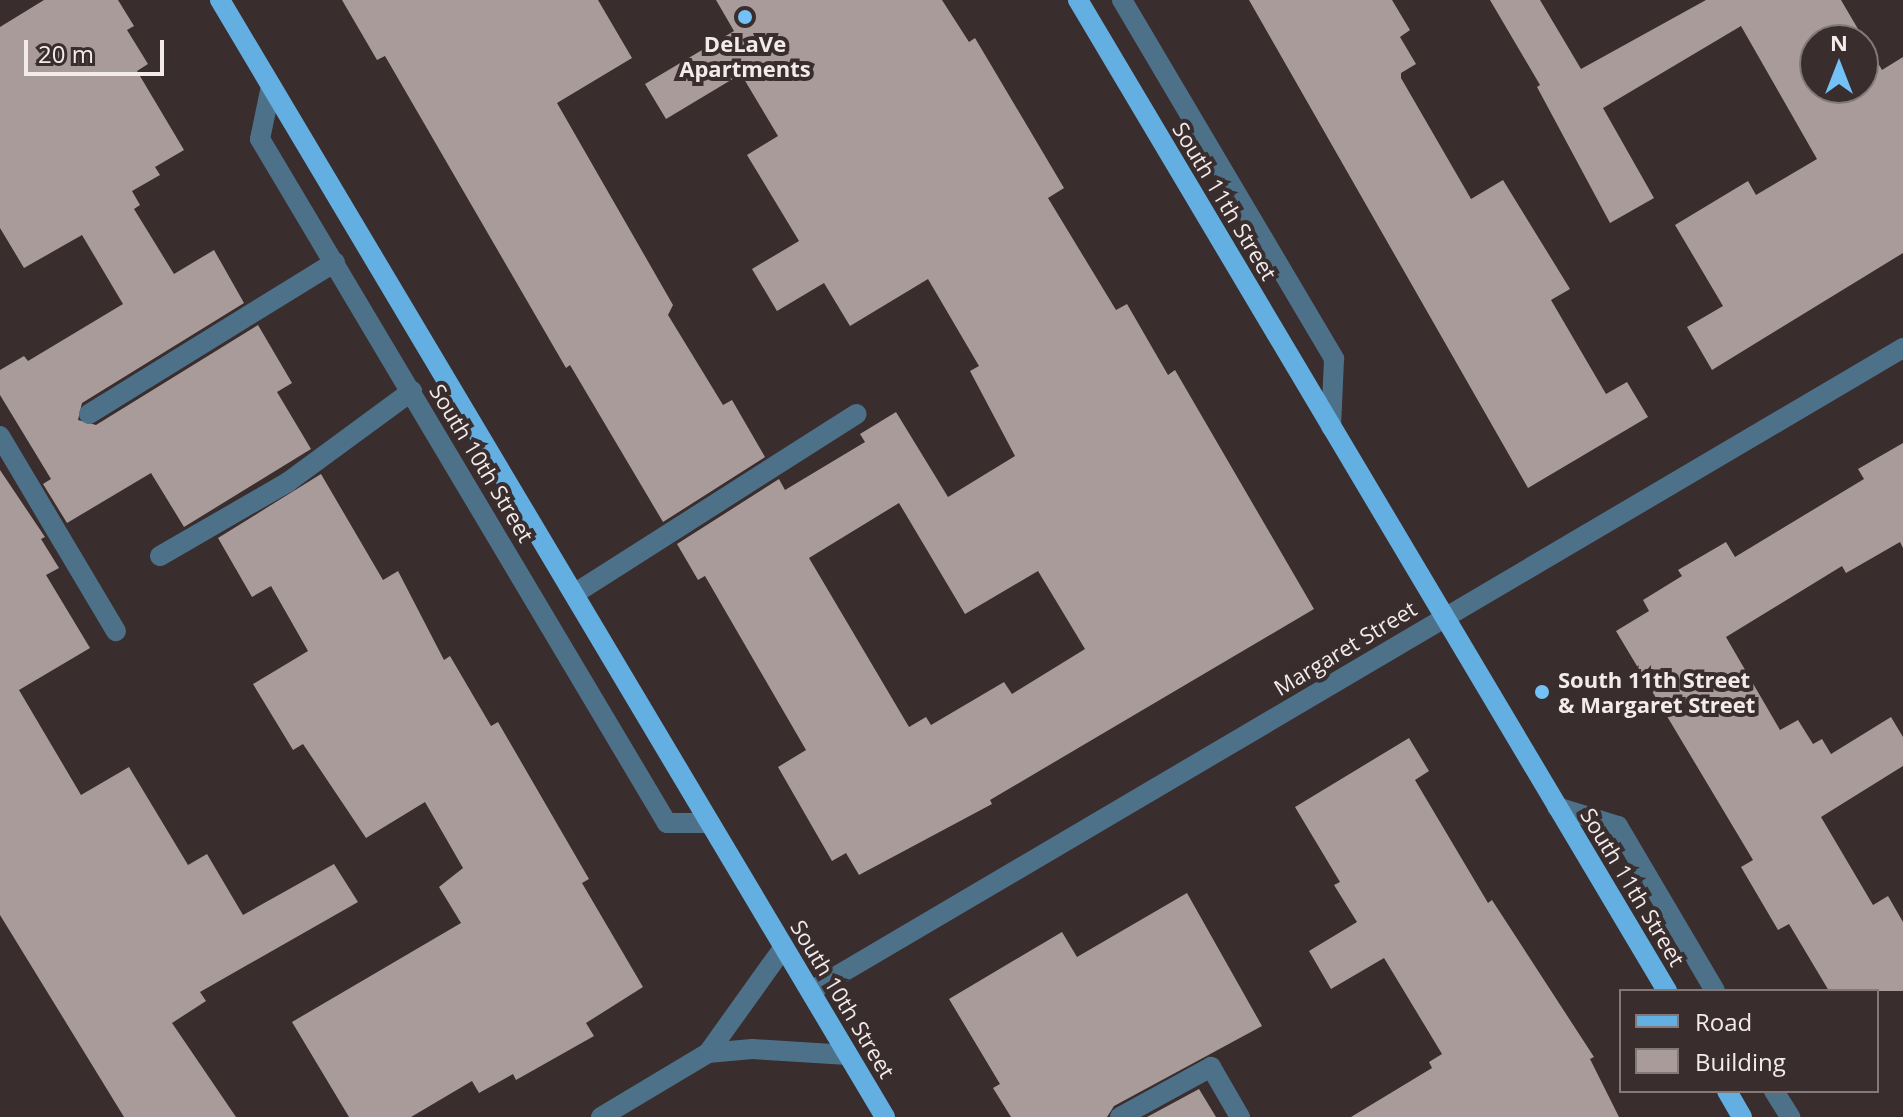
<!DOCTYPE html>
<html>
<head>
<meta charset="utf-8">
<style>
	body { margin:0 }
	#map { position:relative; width:1903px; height:1117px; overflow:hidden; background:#392d2d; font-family:"Open Sans",sans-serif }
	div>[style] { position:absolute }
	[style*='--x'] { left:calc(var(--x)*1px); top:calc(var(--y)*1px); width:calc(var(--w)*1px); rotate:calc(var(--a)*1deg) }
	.building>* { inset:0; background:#aa9b9b }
	.minor>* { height:20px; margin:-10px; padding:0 10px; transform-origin:10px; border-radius:10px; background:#4e718a }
	.major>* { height:20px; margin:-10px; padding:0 10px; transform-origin:10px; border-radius:10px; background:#63afe2 }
	.dots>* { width:22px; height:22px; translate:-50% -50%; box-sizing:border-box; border:4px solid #392d2d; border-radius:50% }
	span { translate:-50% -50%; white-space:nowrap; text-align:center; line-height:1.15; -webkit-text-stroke:8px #392d2d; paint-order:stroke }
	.poi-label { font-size:22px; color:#f3ebeb; font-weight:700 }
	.left { translate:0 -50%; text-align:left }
	.street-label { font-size:22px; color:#f3ebeb }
	.legend { position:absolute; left:1619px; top:989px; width:260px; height:104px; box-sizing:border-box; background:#392d2d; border:2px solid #837979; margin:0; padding:10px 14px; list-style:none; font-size:24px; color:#f3ebeb }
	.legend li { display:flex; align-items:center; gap:16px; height:40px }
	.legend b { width:40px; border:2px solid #837979 }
	.north { position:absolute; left:1799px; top:24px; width:80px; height:80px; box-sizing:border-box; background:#392d2d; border:2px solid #837979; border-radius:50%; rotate:0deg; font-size:22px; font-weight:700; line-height:32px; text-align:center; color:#f3ebeb }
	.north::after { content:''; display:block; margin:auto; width:28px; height:36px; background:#73c1f6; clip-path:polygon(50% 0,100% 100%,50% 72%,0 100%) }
	.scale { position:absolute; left:24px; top:40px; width:140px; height:36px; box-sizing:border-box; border:4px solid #f3ebeb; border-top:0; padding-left:10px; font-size:24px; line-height:28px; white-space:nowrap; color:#f3ebeb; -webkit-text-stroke:6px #392d2d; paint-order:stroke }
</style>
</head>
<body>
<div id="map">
	<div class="building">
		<div style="clip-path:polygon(44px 0,118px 0,134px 26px,127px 30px,148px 64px,137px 71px,184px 150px,155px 167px,160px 175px,132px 191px,140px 205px,134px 209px,174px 274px,214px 250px,244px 303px,82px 403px,78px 420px,96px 425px,258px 325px,292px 383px,277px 392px,311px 449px,184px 527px,151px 473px,67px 523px,43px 484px,51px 479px,0 395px,0 370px,24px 356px,28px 361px,123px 304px,82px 235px,24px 268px,0 228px,0 27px)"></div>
		<div style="clip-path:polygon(342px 0,598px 0,632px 58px,557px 103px,673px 305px,668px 315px,723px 405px,732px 400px,765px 457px,663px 522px,570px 365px,566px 368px,385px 56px,377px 60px)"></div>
		<div style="clip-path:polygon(evenodd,716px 0,942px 0,969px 42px,975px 38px,1064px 188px,1048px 198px,1116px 310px,1127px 304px,1168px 375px,1175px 370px,1314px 609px,990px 800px,992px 804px,859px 875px,846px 853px,832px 861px,778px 767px,806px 750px,705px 576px,698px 580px,677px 544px,779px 479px,785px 490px,865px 442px,860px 434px,896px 412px,948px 497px,1015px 456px,970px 371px,979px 366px,928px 279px,850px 326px,824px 283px,777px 311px,752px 269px,799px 241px,747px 155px,778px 136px,741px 74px,666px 119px,645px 84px,734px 31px,716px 0,899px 503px,965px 614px,1038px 571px,1085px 649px,1012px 694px,1004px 682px,931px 725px,926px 717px,909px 727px,809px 558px,899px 503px)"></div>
		<div style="clip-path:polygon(1249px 0,1392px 0,1410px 30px,1400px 37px,1416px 64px,1401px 73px,1401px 78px,1471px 199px,1503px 180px,1570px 289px,1551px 300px,1606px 394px,1627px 382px,1648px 417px,1528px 488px)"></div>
		<div style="clip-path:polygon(evenodd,1490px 0,1540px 0,1581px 69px,1706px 0,1841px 0,1882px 70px,1903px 57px,1903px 253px,1712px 370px,1687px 327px,1723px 306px,1675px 225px,1748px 181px,1756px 195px,1817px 159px,1741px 26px,1603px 108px,1654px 198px,1610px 223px,1537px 87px,1540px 85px,1490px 0,1815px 40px,1863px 40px,1863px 88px,1815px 88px,1815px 40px)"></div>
		<div style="clip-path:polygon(1903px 443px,1903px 548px,1900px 542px,1846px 573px,1842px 566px,1726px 637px,1780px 730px,1798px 720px,1813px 744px,1822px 739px,1831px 754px,1891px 717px,1903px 737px,1903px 766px,1821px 817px,1873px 905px,1888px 896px,1903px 922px,1903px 991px,1829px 991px,1789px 924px,1778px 930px,1741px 867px,1753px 860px,1616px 631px,1649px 611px,1643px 600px,1682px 576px,1678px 570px,1726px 542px,1735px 557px,1864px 479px,1858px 469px)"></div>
		<div style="clip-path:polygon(0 470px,45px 537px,41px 539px,59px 568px,46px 575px,90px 648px,19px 690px,81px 795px,129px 767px,188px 865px,207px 854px,243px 915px,334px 864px,358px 902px,200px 992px,206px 1001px,172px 1023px,236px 1117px,124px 1117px,0 915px)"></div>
		<div style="clip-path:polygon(321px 474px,383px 580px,398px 571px,444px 660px,450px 656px,491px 726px,498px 722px,589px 879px,582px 883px,643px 987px,586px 1023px,594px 1036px,516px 1080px,513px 1074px,479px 1093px,472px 1081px,411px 1117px,349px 1117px,292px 1022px,461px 923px,439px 887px,463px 868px,425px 802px,366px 838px,303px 744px,293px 750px,253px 684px,308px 651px,271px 586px,252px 597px,218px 538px)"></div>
		<div style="clip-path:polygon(1409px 738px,1429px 771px,1415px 780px,1488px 903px,1492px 900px,1594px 1057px,1590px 1059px,1619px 1117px,1351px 1117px,1432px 1068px,1429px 1062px,1442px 1054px,1384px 958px,1331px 989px,1309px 951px,1357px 922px,1334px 885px,1340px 882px,1295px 807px)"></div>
		<div style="clip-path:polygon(1187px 893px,1262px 1026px,1114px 1106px,1107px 1117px,1011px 1117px,993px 1088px,1000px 1084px,949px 999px,1062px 932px,1077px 957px)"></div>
		<div style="clip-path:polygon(1199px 1089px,1216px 1117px,1147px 1117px)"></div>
	</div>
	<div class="minor">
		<div style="--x:1122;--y:0;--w:417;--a:59.4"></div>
		<div style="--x:1334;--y:359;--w:68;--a:92.5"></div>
		<div style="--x:271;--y:86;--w:54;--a:101.7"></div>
		<div style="--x:260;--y:139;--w:796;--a:59.25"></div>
		<div style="--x:667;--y:823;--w:43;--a:0"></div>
		<div style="--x:89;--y:414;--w:289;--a:-31.7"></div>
		<div style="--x:0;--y:436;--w:227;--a:59.3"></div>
		<div style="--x:160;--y:556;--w:148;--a:-30"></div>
		<div style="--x:288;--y:482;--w:154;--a:-36.3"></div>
		<div style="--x:574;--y:594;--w:335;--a:-32.5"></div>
		<div style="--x:1557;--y:807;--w:64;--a:17.3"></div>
		<div style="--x:1618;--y:826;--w:191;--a:59.5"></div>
		<div style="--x:811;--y:991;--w:1267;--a:-30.49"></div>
		<div style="--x:708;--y:1053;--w:44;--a:-5.2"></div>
		<div style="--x:752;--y:1049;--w:96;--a:3.6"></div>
		<div style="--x:1774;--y:1091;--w:31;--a:58"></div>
		<div style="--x:601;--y:1117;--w:125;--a:-30.9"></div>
		<div style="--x:708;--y:1053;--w:130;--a:-54.4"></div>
		<div style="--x:1120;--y:1117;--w:104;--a:-28.8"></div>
		<div style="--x:1211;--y:1067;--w:58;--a:59.9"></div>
	</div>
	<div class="major">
		<div style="--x:220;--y:0;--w:1300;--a:59.23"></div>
		<div style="--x:1078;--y:0;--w:1153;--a:59.27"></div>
		<div style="--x:1727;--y:1091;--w:30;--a:60"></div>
	</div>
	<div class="dots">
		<div style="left:745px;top:17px;background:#73c1f6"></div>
		<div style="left:1542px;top:692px;background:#73c1f6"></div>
	</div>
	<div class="poi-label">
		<span style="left:745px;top:56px">DeLaVe<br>Apartments</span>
		<span class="left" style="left:1558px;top:692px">South 11th Street<br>&amp; Margaret Street</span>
	</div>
	<div class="street-label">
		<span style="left:1225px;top:201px;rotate:59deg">South 11th Street</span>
		<span style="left:482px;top:463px;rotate:59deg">South 10th Street</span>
		<span style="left:1345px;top:648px;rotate:-31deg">Margaret Street</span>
		<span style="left:1633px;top:887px;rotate:59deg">South 11th Street</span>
		<span style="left:843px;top:999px;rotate:59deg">South 10th Street</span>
	</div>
	<ul class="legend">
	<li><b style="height:10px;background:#63afe2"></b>Road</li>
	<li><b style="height:22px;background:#aa9b9b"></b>Building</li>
	</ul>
	<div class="north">N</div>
	<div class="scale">20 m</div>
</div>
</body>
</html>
